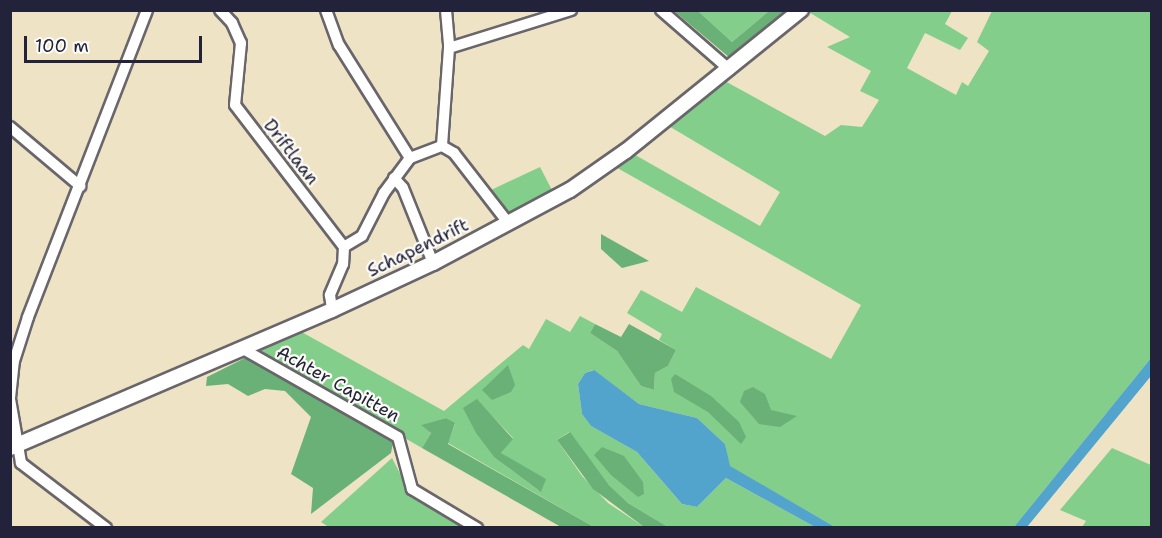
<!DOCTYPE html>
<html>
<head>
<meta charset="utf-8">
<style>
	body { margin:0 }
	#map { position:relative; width:1162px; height:538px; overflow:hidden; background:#eee3c5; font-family:"Shantell Sans",sans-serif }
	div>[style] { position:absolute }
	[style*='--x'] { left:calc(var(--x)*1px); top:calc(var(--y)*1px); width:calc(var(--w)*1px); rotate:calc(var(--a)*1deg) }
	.green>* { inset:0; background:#83ce8b }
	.forest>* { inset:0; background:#6ab177 }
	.water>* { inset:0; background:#52a4cd }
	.roads { filter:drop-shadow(2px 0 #69666b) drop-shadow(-2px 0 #69666b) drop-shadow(0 2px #69666b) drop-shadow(0 -2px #69666b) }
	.street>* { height:10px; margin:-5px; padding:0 5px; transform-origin:5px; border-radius:5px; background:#fff }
	.secondary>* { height:14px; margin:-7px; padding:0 7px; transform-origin:7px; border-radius:7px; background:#fff }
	span { translate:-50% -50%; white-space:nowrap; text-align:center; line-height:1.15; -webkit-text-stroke:4.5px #fdfcf7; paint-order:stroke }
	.street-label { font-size:18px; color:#22223b }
	.frame { position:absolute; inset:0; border:12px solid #22223b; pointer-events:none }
	.scale { position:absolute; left:24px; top:36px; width:178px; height:27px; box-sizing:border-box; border:3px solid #22223b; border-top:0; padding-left:8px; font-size:18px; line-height:21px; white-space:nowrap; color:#22223b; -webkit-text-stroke:4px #fdfcf7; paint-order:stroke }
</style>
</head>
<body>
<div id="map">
	<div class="green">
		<div style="clip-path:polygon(698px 11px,769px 11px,732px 42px)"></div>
		<div style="clip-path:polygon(evenodd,807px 11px,952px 11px,945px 24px,968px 38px,960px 50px,925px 33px,907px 68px,956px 95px,962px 82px,968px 86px,989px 51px,977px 42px,992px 11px,1151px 11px,1151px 358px,1014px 527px,835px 527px,729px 466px,725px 444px,697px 418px,639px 404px,593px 370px,585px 373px,578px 384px,582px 414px,591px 426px,637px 452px,682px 504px,697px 507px,726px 478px,815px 527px,668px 527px,628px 503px,609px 485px,569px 432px,557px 440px,582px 476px,608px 503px,644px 527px,594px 527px,448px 443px,455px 424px,446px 418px,422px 425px,431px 433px,422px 448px,278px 365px,261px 350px,261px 347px,298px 330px,444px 411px,523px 345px,529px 349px,546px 319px,570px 332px,580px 316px,595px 324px,590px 333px,617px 351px,641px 386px,654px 390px,655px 373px,668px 366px,676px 350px,659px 340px,662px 334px,627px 313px,641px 290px,682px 312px,696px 287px,831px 359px,861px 305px,612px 165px,630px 152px,760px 226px,780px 192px,667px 125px,723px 80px,825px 136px,841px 125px,862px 127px,879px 100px,860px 91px,871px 71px,827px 47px,850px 37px,807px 11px,477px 400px,513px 438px,501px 453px,541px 492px,495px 458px,477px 400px)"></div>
		<div style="clip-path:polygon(540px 167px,553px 192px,514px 215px,505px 215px,489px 191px)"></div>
		<div style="clip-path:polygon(1112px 448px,1151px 465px,1151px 527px,1082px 527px,1086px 521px,1060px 510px)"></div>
		<div style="clip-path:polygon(392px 458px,409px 491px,474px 527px,330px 528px,321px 522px)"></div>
	</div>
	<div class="forest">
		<div style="clip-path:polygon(674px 11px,698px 11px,732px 42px,769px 11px,786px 11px,730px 58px)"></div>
		<div style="clip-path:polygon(601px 234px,649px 261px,622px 268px,601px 249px)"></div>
		<div style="clip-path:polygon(595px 324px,621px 337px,629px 324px,676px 350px,668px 366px,655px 373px,654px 390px,641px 386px,617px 351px,590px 333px)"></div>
		<div style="clip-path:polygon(247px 357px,394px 438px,391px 453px,311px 514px,313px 488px,291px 474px,311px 417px,285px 391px,265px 389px,248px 396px,228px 384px,206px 386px,207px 377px)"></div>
		<div style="clip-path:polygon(508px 365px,515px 385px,511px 392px,492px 400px,482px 390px)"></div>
		<div style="clip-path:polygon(675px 374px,711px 396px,739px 422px,746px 437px,741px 444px,708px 412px,674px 392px,671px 379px)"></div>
		<div style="clip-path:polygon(753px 387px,765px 394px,771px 410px,797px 416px,780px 427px,759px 424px,740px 402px,744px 391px)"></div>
		<div style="clip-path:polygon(477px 399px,513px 439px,501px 453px,546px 479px,541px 492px,495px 458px,476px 433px,463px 408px)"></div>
		<div style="clip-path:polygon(446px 418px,455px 423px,448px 444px,594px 527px,561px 527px,422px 448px,431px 433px,421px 425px)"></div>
		<div style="clip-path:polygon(570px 432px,609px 485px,628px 503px,668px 527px,644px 527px,593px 489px,557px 440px)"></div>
		<div style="clip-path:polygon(602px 447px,624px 456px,643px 482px,644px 494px,638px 497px,611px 475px,594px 455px)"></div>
	</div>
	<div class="water">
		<div style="clip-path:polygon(1151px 358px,1151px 376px,1027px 527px,1014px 527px)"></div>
		<div style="clip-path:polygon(594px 370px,639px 404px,697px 418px,725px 444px,730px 466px,835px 527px,815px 527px,726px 478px,697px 507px,682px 504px,637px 452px,591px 426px,582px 414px,578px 384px,585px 373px)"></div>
	</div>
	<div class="roads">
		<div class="street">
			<div style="--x:220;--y:10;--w:18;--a:47"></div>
			<div style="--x:232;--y:23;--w:22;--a:66"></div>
			<div style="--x:241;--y:43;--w:62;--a:95.5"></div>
			<div style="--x:235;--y:105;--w:179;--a:52.5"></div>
			<div style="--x:344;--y:247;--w:17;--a:93"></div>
			<div style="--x:343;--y:264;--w:34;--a:113"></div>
			<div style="--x:330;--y:295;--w:15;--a:82"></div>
			<div style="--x:326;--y:10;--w:37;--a:70"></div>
			<div style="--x:339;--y:45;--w:133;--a:57.9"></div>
			<div style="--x:410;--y:158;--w:44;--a:126.6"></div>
			<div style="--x:384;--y:193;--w:48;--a:117.1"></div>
			<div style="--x:362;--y:236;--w:21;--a:149"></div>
			<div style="--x:446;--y:10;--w:38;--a:85"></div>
			<div style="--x:449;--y:48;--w:98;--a:94.1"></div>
			<div style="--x:442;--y:146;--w:14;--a:30"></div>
			<div style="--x:454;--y:153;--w:90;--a:52.2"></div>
			<div style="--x:661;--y:10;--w:91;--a:41"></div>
			<div style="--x:449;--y:48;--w:128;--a:-17.3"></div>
			<div style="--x:10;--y:127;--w:92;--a:40.1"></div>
			<div style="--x:410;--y:158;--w:34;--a:-21"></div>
			<div style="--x:394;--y:178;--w:13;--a:48"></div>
			<div style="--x:403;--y:188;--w:81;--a:68.2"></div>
			<div style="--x:243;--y:349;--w:178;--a:29.6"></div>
			<div style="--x:398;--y:437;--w:54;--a:74.9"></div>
			<div style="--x:412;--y:489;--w:76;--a:31"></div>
			<div style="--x:10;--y:398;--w:37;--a:-84"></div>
			<div style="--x:14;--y:361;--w:46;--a:-72.3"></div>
			<div style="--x:28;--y:317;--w:329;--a:-68.8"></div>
			<div style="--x:10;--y:399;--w:65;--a:80.2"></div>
			<div style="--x:21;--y:463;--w:107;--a:37.4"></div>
		</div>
		<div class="secondary">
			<div style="--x:10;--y:448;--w:350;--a:-23.2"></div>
			<div style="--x:332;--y:310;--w:111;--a:-25"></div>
			<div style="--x:433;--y:263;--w:155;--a:-28.1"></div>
			<div style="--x:570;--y:190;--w:68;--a:-34.9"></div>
			<div style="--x:626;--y:151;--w:225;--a:-38.9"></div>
		</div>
	</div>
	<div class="street-label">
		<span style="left:291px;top:152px;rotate:52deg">Driftlaan</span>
		<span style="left:418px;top:248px;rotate:-26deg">Schapendrift</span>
		<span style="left:338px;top:384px;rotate:29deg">Achter Capitten</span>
	</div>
	<div class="frame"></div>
	<div class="scale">100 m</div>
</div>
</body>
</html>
